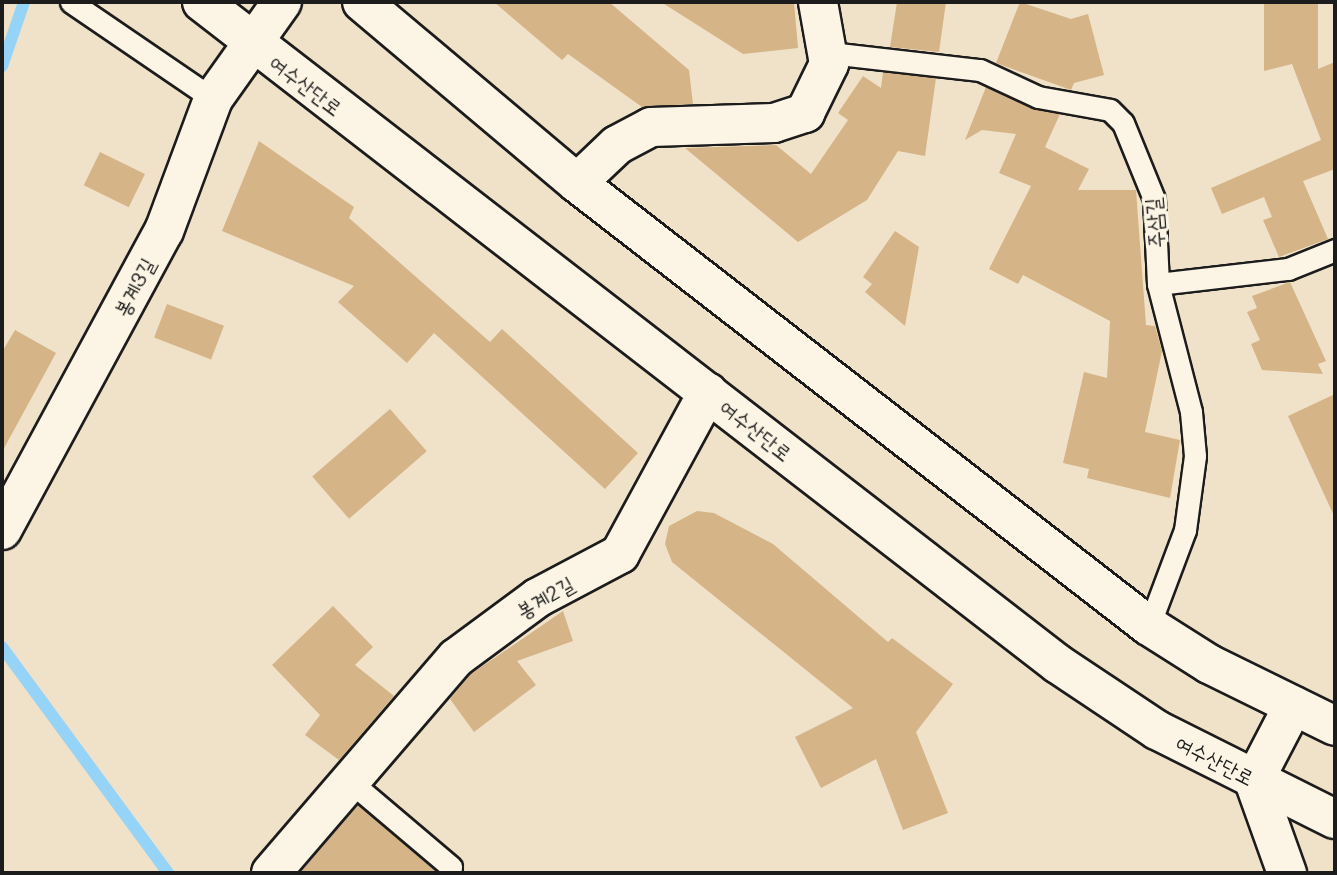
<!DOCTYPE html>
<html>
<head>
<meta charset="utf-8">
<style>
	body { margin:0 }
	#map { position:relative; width:1337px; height:875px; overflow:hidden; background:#f0e2c9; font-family:Mali,"Poor Story",sans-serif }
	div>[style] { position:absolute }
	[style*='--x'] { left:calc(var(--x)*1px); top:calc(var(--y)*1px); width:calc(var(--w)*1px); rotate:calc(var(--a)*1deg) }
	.stream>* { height:12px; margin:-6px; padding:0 6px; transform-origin:6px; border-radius:6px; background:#96d4f7 }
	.building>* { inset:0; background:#d5b488; transform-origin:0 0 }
	.roads { filter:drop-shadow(2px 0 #1c1c1c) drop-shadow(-2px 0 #1c1c1c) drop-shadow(0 2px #1c1c1c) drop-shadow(0 -2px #1c1c1c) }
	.service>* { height:21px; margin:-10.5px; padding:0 10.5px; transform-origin:10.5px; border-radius:10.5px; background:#fcf5e5 }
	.minor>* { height:38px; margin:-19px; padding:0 19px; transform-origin:19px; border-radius:19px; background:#fcf5e5 }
	.tertiary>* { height:38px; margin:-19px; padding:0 19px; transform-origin:19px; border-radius:19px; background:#fcf5e5 }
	span { translate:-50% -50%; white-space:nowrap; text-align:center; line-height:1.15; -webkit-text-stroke:6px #fcf5e5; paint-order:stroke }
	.street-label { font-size:21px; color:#1c1c1c }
	.frame { position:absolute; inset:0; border:4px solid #1c1c1c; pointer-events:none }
</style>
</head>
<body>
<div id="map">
	<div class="stream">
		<div style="--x:2;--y:66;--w:68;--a:-71"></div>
		<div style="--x:2;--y:647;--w:280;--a:53.7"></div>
	</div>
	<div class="building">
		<div style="clip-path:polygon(494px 2px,609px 2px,689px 70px,693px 104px,642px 107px,568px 54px,562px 60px)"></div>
		<div style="clip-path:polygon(661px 2px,794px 2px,798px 48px,743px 54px)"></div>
		<div style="clip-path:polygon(897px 2px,946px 2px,939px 52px,890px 47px)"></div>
		<div style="clip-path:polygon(1020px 2px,1071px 19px,1088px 14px,1104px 75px,1074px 83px,1071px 90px,996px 63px)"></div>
		<div style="clip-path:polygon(1264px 2px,1318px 2px,1318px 69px,1335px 62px,1335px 169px,1303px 181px,1328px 239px,1279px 257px,1263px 220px,1272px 217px,1264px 197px,1222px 214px,1211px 188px,1321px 140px,1292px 64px,1264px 71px)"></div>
		<div style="clip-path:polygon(883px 72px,936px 78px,925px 156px,898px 151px,867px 200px,798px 242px,685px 148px,776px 145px,811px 174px,848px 120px,838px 113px,863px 76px,881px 88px)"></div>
		<div style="clip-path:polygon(986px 87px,1060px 114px,1045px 147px,1089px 169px,1078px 190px,1136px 190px,1146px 325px,1155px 326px,1162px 351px,1145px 432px,1180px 440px,1170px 498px,1087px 478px,1089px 469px,1063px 463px,1084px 372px,1107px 378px,1110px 321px,1023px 275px,1018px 284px,989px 269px,1031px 186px,999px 173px,1016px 134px,982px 130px,965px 140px)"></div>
		<div style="clip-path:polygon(259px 141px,354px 207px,349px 218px,490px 342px,502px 329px,638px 453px,605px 489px,434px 333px,407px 363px,338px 302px,354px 286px,222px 231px)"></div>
		<div style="left:100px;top:152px;width:50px;height:37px;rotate:26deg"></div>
		<div style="clip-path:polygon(895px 231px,919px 247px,905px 326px,865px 292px,872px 284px,863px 277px)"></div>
		<div style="clip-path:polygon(1290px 282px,1326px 361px,1318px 364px,1323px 374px,1262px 370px,1251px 344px,1260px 340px,1247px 312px,1257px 308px,1252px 296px)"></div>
		<div style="left:167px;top:304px;width:61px;height:36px;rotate:21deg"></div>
		<div style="clip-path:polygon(15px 330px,56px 353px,2px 452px,2px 352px)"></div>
		<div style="clip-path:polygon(1335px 394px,1335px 518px,1288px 416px)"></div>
		<div style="left:390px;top:409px;width:56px;height:103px;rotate:49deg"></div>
		<div style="clip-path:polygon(697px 511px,714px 513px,773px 544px,888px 642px,892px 638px,953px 684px,916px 732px,948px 813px,903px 830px,876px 759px,821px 788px,795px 737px,853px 708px,672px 562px,665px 544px,669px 526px)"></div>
		<div style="clip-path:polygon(333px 606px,373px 647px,355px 665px,394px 696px,339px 760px,305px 735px,320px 715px,272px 665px)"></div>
		<div style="clip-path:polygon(563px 611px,573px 641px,517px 661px,536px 685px,474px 732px,450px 699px,471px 674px)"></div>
		<div style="clip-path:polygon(358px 805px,438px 873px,300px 873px)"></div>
	</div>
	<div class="roads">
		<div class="service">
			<div style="--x:71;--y:2;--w:172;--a:34.3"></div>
			<div style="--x:830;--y:53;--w:151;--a:6.5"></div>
			<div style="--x:980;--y:70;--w:64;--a:25"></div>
			<div style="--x:1038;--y:97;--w:73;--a:10.2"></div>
			<div style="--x:1110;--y:110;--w:18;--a:45"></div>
			<div style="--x:1123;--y:123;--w:82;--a:67.8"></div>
			<div style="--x:1154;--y:199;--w:85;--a:87.3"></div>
			<div style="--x:1158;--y:284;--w:132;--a:75.5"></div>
			<div style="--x:1191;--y:412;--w:44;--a:84.8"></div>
			<div style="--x:1195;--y:456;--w:75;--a:97.7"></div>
			<div style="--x:1185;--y:530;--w:103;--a:110.6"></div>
			<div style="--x:1158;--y:284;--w:131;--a:-6.6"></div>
			<div style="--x:1288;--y:269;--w:51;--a:-22"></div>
			<div style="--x:352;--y:783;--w:130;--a:40.3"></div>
		</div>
		<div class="minor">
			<div style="--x:577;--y:183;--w:55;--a:-43.5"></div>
			<div style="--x:617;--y:145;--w:38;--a:-28"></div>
			<div style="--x:651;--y:127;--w:123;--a:-1.9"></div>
			<div style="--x:774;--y:123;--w:33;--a:-18"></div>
			<div style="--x:805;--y:113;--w:55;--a:-63.9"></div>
			<div style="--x:829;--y:64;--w:63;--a:-100.1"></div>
			<div style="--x:1254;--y:781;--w:98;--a:70.3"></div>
			<div style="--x:271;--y:873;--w:284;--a:-49.3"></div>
			<div style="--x:456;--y:658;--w:101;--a:-36.5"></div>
			<div style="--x:537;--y:598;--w:94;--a:-27.9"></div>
			<div style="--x:620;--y:554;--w:184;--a:-61.5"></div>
		</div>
		<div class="tertiary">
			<div style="--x:202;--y:2;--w:1082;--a:37.72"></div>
			<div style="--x:1058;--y:664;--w:119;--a:33.7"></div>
			<div style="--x:1157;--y:730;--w:199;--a:26.6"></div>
			<div style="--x:362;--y:2;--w:281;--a:40.1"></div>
			<div style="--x:577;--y:183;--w:723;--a:37.76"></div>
			<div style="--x:1149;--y:626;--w:71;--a:32.3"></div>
			<div style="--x:1209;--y:664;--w:140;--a:26.2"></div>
			<div style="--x:2;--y:530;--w:340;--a:-61.6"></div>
			<div style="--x:164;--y:231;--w:141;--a:-69.6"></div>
			<div style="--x:213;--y:99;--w:119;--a:-54.6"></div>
			<div style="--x:1254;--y:781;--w:85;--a:-62.5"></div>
		</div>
	</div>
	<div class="street-label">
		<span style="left:306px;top:85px;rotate:37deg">여수산단로</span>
		<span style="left:1154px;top:223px;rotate:-95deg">주삼길</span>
		<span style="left:134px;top:287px;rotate:-62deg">봉계3길</span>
		<span style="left:756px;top:430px;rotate:38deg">여수산단로</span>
		<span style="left:545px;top:597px;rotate:-30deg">봉계2길</span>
		<span style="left:1215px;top:760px;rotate:27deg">여수산단로</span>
	</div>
	<div class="frame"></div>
</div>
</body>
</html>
